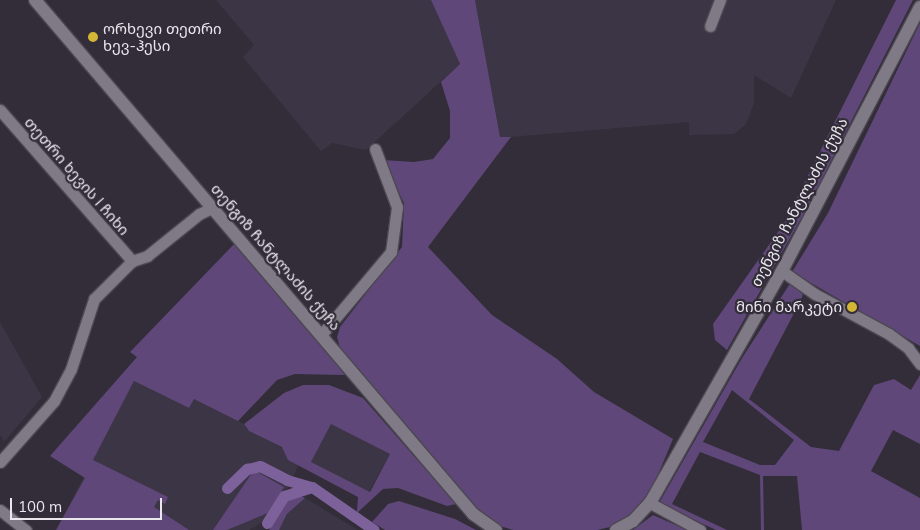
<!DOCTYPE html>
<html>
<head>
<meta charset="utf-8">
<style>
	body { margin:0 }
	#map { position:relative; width:920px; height:530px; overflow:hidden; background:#322d38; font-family:Mulish,"Noto Sans Georgian",sans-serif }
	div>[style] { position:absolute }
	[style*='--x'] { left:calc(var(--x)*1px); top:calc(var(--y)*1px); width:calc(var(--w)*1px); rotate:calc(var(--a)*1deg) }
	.built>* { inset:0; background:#3c3545 }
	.green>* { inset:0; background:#5f4779 }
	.canal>* { height:11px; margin:-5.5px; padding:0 5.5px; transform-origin:5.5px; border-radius:5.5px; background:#7c619a }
	.roads { filter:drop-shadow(1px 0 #4c4851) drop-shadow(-1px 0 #4c4851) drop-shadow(0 1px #4c4851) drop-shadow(0 -1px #4c4851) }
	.street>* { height:11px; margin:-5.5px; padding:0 5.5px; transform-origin:5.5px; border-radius:5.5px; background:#7f7a86 }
	.secondary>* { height:12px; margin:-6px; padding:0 6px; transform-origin:6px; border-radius:6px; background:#7f7a86 }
	.dots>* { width:14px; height:14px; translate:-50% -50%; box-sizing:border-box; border:2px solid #322d38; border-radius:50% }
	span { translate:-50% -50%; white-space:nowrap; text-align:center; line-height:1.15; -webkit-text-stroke:4.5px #322d38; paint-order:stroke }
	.poi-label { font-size:15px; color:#eae7ee }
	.left { translate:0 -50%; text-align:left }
	.right { translate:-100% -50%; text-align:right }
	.street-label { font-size:15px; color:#eae7ee }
	.scale { position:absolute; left:10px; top:498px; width:152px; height:22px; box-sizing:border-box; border:2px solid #eae7ee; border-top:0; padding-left:6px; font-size:15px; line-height:18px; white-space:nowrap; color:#eae7ee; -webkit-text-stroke:4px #322d38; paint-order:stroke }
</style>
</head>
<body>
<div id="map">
	<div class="built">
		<div style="clip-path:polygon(216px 0,431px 0,460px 64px,366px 150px,332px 143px,321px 151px,243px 57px,254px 45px)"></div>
		<div style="clip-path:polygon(475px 0,836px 0,791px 98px,754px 75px,754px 103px,746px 124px,734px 134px,689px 135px,689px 122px,511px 137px,500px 137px)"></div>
		<div style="clip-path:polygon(0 322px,42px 397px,4px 442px,0 435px)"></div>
		<div style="clip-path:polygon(134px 381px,189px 408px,194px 399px,244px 424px,249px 431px,311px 462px,331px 423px,390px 454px,357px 513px,358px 497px,298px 465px,289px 487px,276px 497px,263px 522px,249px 530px,56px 530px)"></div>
		<div style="clip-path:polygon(305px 498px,358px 530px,279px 530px,287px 514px)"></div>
	</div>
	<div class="green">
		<div style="clip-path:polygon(431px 0,475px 0,500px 137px,511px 137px,428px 247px,492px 315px,557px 359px,594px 392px,673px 439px,647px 501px,628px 518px,610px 527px,597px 530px,513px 530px,500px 526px,479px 512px,340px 348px,337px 337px,340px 327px,402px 247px,404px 203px,383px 160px,414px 162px,433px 159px,450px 138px,450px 111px,441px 82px,460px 64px)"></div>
		<div style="clip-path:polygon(896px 0,913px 0,807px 208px,727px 350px,715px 340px,713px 324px,783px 225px)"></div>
		<div style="clip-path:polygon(920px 23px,920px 346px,792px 272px,828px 213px)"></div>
		<div style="clip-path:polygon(237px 241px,345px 375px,295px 374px,277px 380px,238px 421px,194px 399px,189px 408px,134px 381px,93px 460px,168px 497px,165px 504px,158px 500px,154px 507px,189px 530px,56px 530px,85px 478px,50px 456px,137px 357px,130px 352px)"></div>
		<div style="clip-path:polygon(evenodd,791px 282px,803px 291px,802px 298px,749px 399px,811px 447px,839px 451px,874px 385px,894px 379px,911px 390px,920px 375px,920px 444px,893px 430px,871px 471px,920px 498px,920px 530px,802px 530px,797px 476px,763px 476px,764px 530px,761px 530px,760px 475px,700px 452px,672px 504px,727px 530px,716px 530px,659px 503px,742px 358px,791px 282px,732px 390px,794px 440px,775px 465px,760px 465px,703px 442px,732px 390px)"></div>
		<div style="clip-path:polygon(evenodd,303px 385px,329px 385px,363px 398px,456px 504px,447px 506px,398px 488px,383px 489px,357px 513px,358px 497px,288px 460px,282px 447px,249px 431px,244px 424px,284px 393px,303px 385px,331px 424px,390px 454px,370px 492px,311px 462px,331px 424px)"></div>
		<div style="clip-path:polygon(254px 470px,284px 487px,268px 513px,227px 530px,213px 530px)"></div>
		<div style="clip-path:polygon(297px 494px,305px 498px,287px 514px,279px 530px,269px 530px,286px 499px)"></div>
		<div style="clip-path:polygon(399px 501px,455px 519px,476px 530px,385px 530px,372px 522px,388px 504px)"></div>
		<div style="clip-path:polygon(653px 515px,687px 530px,633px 530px)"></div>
	</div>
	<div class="canal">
		<div style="--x:227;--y:488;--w:28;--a:-44"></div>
		<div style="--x:247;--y:469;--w:13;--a:-13"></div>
		<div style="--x:260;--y:466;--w:30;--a:27"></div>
		<div style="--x:287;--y:480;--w:26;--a:16"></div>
		<div style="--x:312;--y:487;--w:75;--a:34.7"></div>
		<div style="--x:267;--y:523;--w:32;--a:-58"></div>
		<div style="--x:284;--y:496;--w:26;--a:-18"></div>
	</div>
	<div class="roads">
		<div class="street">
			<div style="--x:710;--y:26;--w:28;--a:-69"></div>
			<div style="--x:0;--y:110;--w:201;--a:48.8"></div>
			<div style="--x:782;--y:271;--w:40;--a:34.9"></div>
			<div style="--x:815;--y:294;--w:84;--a:28.4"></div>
			<div style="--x:889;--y:334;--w:24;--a:36"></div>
			<div style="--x:908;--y:348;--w:20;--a:53"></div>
			<div style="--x:321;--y:335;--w:109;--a:-49.9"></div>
			<div style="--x:391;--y:252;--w:45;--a:-82.4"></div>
			<div style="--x:397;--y:207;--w:62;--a:-110.8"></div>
			<div style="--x:0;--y:462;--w:81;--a:-48.5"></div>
			<div style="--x:54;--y:401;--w:36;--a:-62"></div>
			<div style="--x:71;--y:369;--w:74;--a:-71.8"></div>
			<div style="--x:94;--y:299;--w:54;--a:-45"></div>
			<div style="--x:132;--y:261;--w:16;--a:-18"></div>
			<div style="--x:147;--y:256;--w:67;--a:-38.9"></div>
			<div style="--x:199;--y:214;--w:14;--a:-25"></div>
			<div style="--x:650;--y:503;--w:57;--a:28.4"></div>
			<div style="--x:0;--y:510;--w:33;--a:38"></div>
		</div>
		<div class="secondary">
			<div style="--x:35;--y:0;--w:675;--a:49.56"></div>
			<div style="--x:473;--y:514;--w:28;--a:35"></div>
			<div style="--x:616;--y:530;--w:19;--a:-28"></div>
			<div style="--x:633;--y:521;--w:25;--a:-47"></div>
			<div style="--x:650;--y:503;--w:267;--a:-60.4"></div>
			<div style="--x:782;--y:271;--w:298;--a:-62.4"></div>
		</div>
	</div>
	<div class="dots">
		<div style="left:93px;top:37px;background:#d4b635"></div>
		<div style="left:852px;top:307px;background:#d4b635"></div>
	</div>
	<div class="poi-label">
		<span class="left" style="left:103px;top:37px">ორხევი თეთრი<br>ხევ-ჰესი</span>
		<span class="right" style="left:842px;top:307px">მინი მარკეტი</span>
	</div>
	<div class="street-label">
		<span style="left:77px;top:176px;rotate:49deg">თეთრი ხევის I ჩიხი</span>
		<span style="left:799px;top:202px;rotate:-62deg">თენგიზ ჩანტლაძის ქუჩა</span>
		<span style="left:276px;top:257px;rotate:49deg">თენგიზ ჩანტლაძის ქუჩა</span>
	</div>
	<div class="scale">100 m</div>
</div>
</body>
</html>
